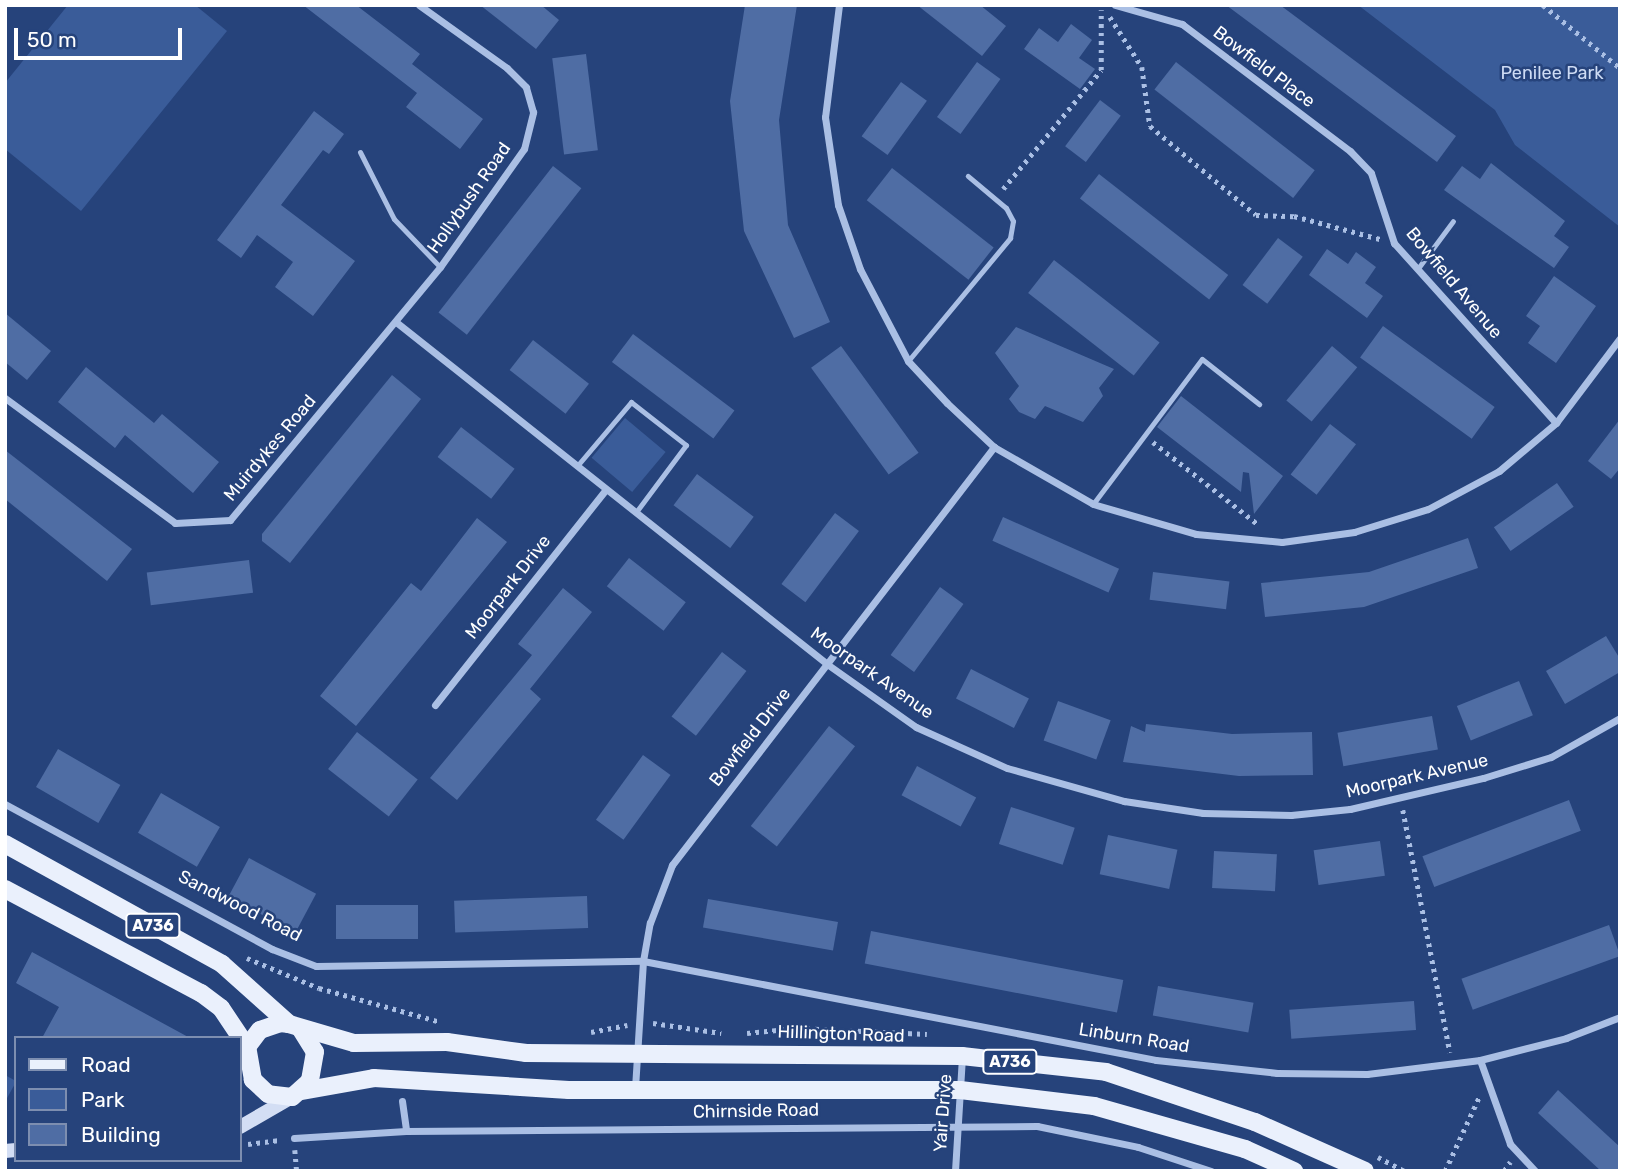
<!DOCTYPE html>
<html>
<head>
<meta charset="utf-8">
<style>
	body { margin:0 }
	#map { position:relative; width:1625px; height:1176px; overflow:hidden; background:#26437b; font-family:Rubik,sans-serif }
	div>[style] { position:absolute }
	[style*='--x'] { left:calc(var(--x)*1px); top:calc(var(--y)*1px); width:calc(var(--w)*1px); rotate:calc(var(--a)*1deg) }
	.green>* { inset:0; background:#3a5c99; transform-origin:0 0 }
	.building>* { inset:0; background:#4f6da4; transform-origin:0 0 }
	.path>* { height:4.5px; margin-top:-2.25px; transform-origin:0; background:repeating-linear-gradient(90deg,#aabfe4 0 3.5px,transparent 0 8.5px) }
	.lane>* { height:5px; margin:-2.5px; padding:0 2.5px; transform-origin:2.5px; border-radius:2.5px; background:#aabfe4 }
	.street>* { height:7px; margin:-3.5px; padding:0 3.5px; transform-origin:3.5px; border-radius:3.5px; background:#aabfe4 }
	.secondary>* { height:14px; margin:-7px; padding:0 7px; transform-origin:7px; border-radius:7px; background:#d3def4 }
	.primary>* { height:18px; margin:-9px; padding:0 9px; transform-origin:9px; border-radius:9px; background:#eaf0fc }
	span { translate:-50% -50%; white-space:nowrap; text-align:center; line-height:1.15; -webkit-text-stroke:5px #26437b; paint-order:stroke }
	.shield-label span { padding:2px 5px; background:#26437b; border:2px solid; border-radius:5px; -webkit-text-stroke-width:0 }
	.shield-label { font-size:16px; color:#fff; font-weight:700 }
	.street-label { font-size:18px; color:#fff }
	.park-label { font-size:18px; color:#cddbf4 }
	.frame { position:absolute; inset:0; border:7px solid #fff; pointer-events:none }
	.legend { position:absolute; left:14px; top:1036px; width:228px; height:126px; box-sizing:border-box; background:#26437b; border:2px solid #7d8eb0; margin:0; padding:9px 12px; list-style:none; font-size:21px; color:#fff }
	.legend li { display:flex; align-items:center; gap:14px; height:35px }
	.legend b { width:35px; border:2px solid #7d8eb0 }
	.scale { position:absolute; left:14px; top:28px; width:168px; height:32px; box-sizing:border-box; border:4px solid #fff; border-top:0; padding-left:9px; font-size:21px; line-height:24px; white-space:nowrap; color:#fff; -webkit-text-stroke:5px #26437b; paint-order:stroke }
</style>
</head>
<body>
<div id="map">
	<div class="green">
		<div style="clip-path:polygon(68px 5px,195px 5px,227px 31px,81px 211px,5px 149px,5px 83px)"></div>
		<div style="clip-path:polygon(1358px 5px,1620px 5px,1620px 227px,1515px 145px,1495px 110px)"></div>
		<div style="left:625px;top:418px;width:53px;height:52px;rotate:40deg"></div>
		<div style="left:5px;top:1075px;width:13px;height:52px;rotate:29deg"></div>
	</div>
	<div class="building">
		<div style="clip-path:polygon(303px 5px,356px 5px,420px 54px,412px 64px,483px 119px,460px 149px,406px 107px,417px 93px)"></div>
		<div style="clip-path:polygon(480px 5px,541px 5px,559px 20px,536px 49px)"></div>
		<div style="clip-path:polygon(745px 5px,797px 5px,779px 120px,788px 225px,830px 322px,794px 338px,744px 231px,730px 101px)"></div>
		<div style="clip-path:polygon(917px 5px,980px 5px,1006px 26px,982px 56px)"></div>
		<div style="clip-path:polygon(1226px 5px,1280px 5px,1456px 136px,1437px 162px)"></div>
		<div style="clip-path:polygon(1071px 24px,1092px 40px,1079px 58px,1095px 69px,1080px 89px,1024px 49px,1039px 28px,1058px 42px)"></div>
		<div style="left:586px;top:54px;width:97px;height:34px;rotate:83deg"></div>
		<div style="left:977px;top:62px;width:29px;height:68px;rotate:36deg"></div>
		<div style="left:1176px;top:62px;width:176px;height:35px;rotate:38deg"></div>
		<div style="left:901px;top:82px;width:32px;height:67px;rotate:36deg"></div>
		<div style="left:1100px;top:100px;width:26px;height:58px;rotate:37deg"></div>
		<div style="clip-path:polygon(314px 111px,344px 134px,329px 154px,323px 150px,281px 205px,355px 261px,313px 316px,275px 287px,293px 262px,257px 235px,241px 258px,217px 240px)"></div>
		<div style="clip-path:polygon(1491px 163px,1565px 221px,1554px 236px,1569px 247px,1554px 268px,1444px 190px,1462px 166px,1480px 179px)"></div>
		<div style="left:553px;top:166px;width:36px;height:186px;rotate:38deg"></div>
		<div style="left:892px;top:168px;width:129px;height:41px;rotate:38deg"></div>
		<div style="left:1099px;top:174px;width:164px;height:31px;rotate:38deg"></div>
		<div style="left:1278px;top:238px;width:31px;height:59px;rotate:37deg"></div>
		<div style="clip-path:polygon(1327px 249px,1348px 264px,1356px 252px,1376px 267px,1365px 283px,1383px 296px,1367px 318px,1309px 275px)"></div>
		<div style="left:1054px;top:260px;width:134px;height:42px;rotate:38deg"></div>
		<div style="clip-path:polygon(1554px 276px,1596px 306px,1556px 363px,1528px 343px,1540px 326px,1526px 316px)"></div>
		<div style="clip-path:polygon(5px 313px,51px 351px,27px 380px,5px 362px)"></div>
		<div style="left:1383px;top:326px;width:138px;height:39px;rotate:36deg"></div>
		<div style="clip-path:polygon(1016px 327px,1114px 369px,1099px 388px,1103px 396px,1083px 422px,1045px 406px,1035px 419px,1019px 412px,1009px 399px,1019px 386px,995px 353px)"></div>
		<div style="left:633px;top:334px;width:127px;height:35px;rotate:37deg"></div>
		<div style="left:533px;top:340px;width:71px;height:38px;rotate:38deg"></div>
		<div style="left:841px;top:346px;width:132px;height:37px;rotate:54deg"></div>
		<div style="left:1332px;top:346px;width:33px;height:71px;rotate:40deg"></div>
		<div style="clip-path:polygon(86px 367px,154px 423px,162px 414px,219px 462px,193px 493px,125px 435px,115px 448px,58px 402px)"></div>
		<div style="clip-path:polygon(392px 375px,421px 399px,290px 563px,262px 541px,262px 534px)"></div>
		<div style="clip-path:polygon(1181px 396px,1283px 476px,1254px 514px,1249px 473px,1243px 472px,1241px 492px,1157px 427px)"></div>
		<div style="clip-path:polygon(1620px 419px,1620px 468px,1611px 479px,1588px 461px)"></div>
		<div style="left:1330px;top:424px;width:33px;height:64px;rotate:38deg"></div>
		<div style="left:461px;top:427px;width:68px;height:38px;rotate:38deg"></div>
		<div style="clip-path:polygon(5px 450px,132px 549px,107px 581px,5px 499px)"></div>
		<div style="left:697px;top:474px;width:71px;height:39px;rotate:37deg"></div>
		<div style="left:1557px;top:483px;width:29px;height:77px;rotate:55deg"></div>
		<div style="left:835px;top:513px;width:30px;height:89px;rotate:37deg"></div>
		<div style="left:1003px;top:517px;width:127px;height:26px;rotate:24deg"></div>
		<div style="clip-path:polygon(477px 518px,507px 542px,356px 726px,320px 696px,411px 583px,421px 591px)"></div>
		<div style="clip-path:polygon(1468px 538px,1478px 568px,1364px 607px,1265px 617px,1261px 583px,1369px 572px)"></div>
		<div style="left:629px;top:558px;width:72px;height:36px;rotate:38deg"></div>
		<div style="left:249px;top:560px;width:33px;height:103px;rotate:83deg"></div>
		<div style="left:1153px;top:572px;width:77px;height:28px;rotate:7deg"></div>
		<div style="left:940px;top:587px;width:29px;height:84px;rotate:36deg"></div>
		<div style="clip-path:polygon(563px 588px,592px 612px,530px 689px,541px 699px,457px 800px,430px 778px,532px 655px,518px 644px)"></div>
		<div style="clip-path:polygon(1606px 636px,1620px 659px,1620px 672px,1565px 704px,1546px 671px)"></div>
		<div style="left:722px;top:652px;width:31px;height:82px;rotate:38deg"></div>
		<div style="left:971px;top:669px;width:65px;height:33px;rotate:27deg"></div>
		<div style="left:1519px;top:681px;width:37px;height:67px;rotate:68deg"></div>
		<div style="left:1058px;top:701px;width:56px;height:42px;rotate:20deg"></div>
		<div style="left:1432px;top:716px;width:34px;height:96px;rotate:80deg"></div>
		<div style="clip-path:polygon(1146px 724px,1232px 734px,1312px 732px,1313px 775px,1239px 776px,1123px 762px,1131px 726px,1145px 732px)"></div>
		<div style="left:829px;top:726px;width:33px;height:127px;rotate:38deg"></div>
		<div style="left:357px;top:732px;width:77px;height:47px;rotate:38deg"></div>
		<div style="left:58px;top:749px;width:72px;height:44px;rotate:30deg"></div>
		<div style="left:643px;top:755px;width:34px;height:80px;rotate:36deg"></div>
		<div style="left:917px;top:766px;width:67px;height:33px;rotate:28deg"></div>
		<div style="left:161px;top:793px;width:68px;height:46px;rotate:30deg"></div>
		<div style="left:1569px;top:800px;width:33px;height:157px;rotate:69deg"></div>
		<div style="left:1011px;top:807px;width:67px;height:39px;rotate:18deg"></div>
		<div style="left:1108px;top:835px;width:71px;height:40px;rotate:12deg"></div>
		<div style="left:1380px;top:841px;width:35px;height:67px;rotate:82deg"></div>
		<div style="left:1214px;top:851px;width:63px;height:37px;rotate:3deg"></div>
		<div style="left:249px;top:858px;width:76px;height:44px;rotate:28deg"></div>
		<div style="left:587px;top:896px;width:32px;height:133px;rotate:88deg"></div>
		<div style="left:708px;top:899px;width:132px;height:29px;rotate:10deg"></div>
		<div style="left:336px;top:905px;width:82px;height:34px"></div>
		<div style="left:1609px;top:925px;width:33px;height:157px;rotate:70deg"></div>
		<div style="left:871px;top:931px;width:257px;height:33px;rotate:11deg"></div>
		<div style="clip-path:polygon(32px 952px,190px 1038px,42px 1038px,59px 1007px,16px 983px)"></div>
		<div style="left:1158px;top:986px;width:97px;height:30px;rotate:10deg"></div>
		<div style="left:1414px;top:1001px;width:29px;height:125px;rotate:86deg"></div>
		<div style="clip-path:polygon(1558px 1090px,1620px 1147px,1620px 1171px,1601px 1171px,1538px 1113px)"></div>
	</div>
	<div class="path">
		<div style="--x:1543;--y:5;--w:99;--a:39.3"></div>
		<div style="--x:1110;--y:17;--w:59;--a:57.4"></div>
		<div style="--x:1142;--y:67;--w:60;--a:82.3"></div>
		<div style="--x:1150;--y:126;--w:138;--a:40"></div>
		<div style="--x:1256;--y:215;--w:38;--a:2"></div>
		<div style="--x:1294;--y:216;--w:89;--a:15"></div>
		<div style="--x:1003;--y:189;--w:154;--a:-50.5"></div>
		<div style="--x:1101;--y:70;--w:60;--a:-90"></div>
		<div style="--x:1153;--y:442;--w:135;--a:38.1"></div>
		<div style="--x:1403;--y:810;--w:247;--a:79"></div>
		<div style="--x:247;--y:958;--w:78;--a:22.6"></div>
		<div style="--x:319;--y:988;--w:123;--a:15.6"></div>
		<div style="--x:653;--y:1023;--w:69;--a:8.4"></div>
		<div style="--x:591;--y:1032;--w:37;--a:-11"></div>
		<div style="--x:747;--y:1033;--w:51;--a:-5.6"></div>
		<div style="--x:798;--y:1028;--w:129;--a:2.7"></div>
		<div style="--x:248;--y:1144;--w:32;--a:-7"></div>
		<div style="--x:295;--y:1150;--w:21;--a:85"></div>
		<div style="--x:1378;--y:1157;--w:30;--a:28"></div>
		<div style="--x:1445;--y:1171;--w:81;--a:-65.3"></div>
		<div style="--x:1504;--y:1171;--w:11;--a:-56"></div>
	</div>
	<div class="lane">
		<div style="--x:360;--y:152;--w:75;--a:63.1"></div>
		<div style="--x:394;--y:219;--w:66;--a:46.2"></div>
		<div style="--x:1419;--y:267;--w:57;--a:-53.5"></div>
		<div style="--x:908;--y:361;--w:160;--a:-50.3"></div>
		<div style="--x:1010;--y:238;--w:17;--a:-80"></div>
		<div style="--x:1013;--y:221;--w:15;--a:-118"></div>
		<div style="--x:1006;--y:208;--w:50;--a:-139.9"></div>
		<div style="--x:577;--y:466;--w:84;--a:-49.8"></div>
		<div style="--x:631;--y:402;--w:70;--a:38"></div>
		<div style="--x:686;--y:445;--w:84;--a:126.7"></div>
		<div style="--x:1093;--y:504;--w:181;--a:-53.1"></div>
		<div style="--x:1202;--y:359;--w:73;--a:38.3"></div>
	</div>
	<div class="street">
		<div style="--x:839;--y:5;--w:113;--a:97.1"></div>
		<div style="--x:825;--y:117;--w:89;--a:81.6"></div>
		<div style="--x:838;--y:205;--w:68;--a:71"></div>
		<div style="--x:860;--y:269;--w:104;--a:62.4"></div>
		<div style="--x:908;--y:361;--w:57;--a:47.1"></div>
		<div style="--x:947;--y:403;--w:64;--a:43.1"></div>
		<div style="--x:994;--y:447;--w:114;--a:29.9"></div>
		<div style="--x:1093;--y:504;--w:107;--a:16.2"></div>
		<div style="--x:1196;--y:534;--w:86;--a:5.3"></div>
		<div style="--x:1282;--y:542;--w:73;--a:-7.9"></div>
		<div style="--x:1354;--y:532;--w:77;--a:-17.3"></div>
		<div style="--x:1428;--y:509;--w:81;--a:-28.2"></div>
		<div style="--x:1499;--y:471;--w:75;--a:-40.1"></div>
		<div style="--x:1556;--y:423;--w:106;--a:-53"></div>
		<div style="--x:1115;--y:5;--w:70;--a:15.8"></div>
		<div style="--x:1182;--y:24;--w:211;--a:37.1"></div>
		<div style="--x:1350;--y:151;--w:30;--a:46"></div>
		<div style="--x:1371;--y:173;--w:74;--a:71.8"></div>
		<div style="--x:1394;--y:243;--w:242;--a:48"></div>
		<div style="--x:396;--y:322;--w:550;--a:38.43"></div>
		<div style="--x:827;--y:664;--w:109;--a:35.3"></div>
		<div style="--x:916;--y:727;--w:100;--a:24.3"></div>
		<div style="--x:1007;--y:768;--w:122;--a:15.8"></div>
		<div style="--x:1124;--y:801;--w:80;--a:8.6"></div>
		<div style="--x:1203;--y:813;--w:88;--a:1.3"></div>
		<div style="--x:1291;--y:815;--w:59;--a:-5.8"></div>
		<div style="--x:1350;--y:809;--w:137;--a:-13.1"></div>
		<div style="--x:1483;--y:778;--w:71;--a:-17.2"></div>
		<div style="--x:1551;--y:757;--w:79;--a:-29.5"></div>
		<div style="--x:5;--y:398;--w:211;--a:36.3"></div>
		<div style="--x:175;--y:523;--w:55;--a:-3.1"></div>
		<div style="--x:230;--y:520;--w:329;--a:-50.3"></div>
		<div style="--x:440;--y:267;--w:145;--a:-54.6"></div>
		<div style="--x:524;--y:149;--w:38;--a:-76"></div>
		<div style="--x:533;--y:112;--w:26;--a:-106"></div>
		<div style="--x:526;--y:87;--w:27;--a:-135"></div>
		<div style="--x:507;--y:68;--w:108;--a:-144.4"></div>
		<div style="--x:435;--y:705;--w:275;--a:-51.6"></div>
		<div style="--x:5;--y:804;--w:304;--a:28.5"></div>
		<div style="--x:272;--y:949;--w:47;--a:21.1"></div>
		<div style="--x:316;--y:966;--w:327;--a:-0.9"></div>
		<div style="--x:643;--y:961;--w:522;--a:10.92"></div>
		<div style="--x:1156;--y:1060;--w:122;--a:6.1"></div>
		<div style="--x:1277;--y:1073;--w:90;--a:0.6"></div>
		<div style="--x:1367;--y:1074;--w:114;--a:-7.1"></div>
		<div style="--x:1480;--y:1060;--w:89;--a:-14.3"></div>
		<div style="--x:1566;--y:1038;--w:58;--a:-21.3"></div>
		<div style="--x:1480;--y:1060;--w:89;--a:70.3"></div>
		<div style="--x:1510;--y:1144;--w:37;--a:47"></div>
		<div style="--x:635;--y:1088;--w:127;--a:-86.4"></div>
		<div style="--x:643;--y:961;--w:39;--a:-80"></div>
		<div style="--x:650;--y:923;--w:62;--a:-69.2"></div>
		<div style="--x:672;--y:865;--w:528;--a:-52.39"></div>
		<div style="--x:402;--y:1101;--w:30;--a:82"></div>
		<div style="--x:294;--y:1138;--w:112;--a:-3.6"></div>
		<div style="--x:406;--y:1131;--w:631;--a:-0.45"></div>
		<div style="--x:1037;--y:1126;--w:103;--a:11.7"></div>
		<div style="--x:1138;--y:1147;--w:77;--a:18.2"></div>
		<div style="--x:955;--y:1171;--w:114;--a:-86.5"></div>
	</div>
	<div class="secondary">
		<div style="--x:240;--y:1127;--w:60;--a:-30"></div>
		<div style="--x:5;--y:1151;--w:11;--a:-5"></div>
	</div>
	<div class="primary">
		<div style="--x:5;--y:844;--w:248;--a:28.9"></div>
		<div style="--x:222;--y:964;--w:90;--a:41.8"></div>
		<div style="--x:5;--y:889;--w:222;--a:28"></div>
		<div style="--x:201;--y:993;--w:25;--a:37"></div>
		<div style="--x:221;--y:1008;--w:47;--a:56.3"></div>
		<div style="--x:300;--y:1028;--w:28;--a:58"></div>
		<div style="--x:315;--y:1052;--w:29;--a:100"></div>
		<div style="--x:310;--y:1081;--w:24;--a:138"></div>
		<div style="--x:292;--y:1097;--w:24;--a:-173"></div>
		<div style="--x:268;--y:1094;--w:21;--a:-137"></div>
		<div style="--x:253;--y:1080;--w:34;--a:-100"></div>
		<div style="--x:247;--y:1047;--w:21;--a:-53"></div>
		<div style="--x:260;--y:1030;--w:21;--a:-19"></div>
		<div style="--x:280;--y:1023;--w:9;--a:6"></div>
		<div style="--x:289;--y:1024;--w:68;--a:16.3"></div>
		<div style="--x:354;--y:1043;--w:93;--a:-0.6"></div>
		<div style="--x:447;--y:1042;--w:80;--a:7.9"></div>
		<div style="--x:526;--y:1053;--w:436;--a:0.4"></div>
		<div style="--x:962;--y:1056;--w:145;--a:6.3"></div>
		<div style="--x:1106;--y:1072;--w:157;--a:18.6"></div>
		<div style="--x:1255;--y:1122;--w:120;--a:24"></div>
		<div style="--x:302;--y:1091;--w:73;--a:-10.2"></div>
		<div style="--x:374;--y:1078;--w:195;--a:3.5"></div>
		<div style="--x:569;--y:1090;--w:391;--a:0"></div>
		<div style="--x:960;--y:1090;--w:135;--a:6.8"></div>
		<div style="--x:1094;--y:1106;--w:157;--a:15.9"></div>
		<div style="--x:1245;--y:1149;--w:54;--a:24.2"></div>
	</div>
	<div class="shield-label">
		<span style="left:153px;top:926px">A736</span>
		<span style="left:1010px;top:1062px">A736</span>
	</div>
	<div class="street-label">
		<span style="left:1264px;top:67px;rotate:37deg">Bowfield Place</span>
		<span style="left:469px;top:198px;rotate:-55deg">Hollybush Road</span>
		<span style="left:1454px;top:283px;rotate:50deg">Bowfield Avenue</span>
		<span style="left:270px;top:448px;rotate:-50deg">Muirdykes Road</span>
		<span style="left:508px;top:587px;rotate:-52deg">Moorpark Drive</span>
		<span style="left:872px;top:673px;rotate:35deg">Moorpark Avenue</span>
		<span style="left:750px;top:737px;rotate:-52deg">Bowfield Drive</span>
		<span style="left:1417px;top:776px;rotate:-13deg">Moorpark Avenue</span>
		<span style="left:240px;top:906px;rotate:27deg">Sandwood Road</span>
		<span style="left:841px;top:1034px;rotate:2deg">Hillington Road</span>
		<span style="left:1134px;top:1038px;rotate:9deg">Linburn Road</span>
		<span style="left:756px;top:1111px;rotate:-1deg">Chirnside Road</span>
		<span style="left:943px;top:1113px;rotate:-86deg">Yair Drive</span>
	</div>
	<div class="park-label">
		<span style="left:1552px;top:73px">Penilee Park</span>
	</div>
	<div class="frame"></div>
	<ul class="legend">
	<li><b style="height:9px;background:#eaf0fc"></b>Road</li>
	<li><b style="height:19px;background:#3a5c99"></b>Park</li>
	<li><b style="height:19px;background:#4f6da4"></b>Building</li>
	</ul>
	<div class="scale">50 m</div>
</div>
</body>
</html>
